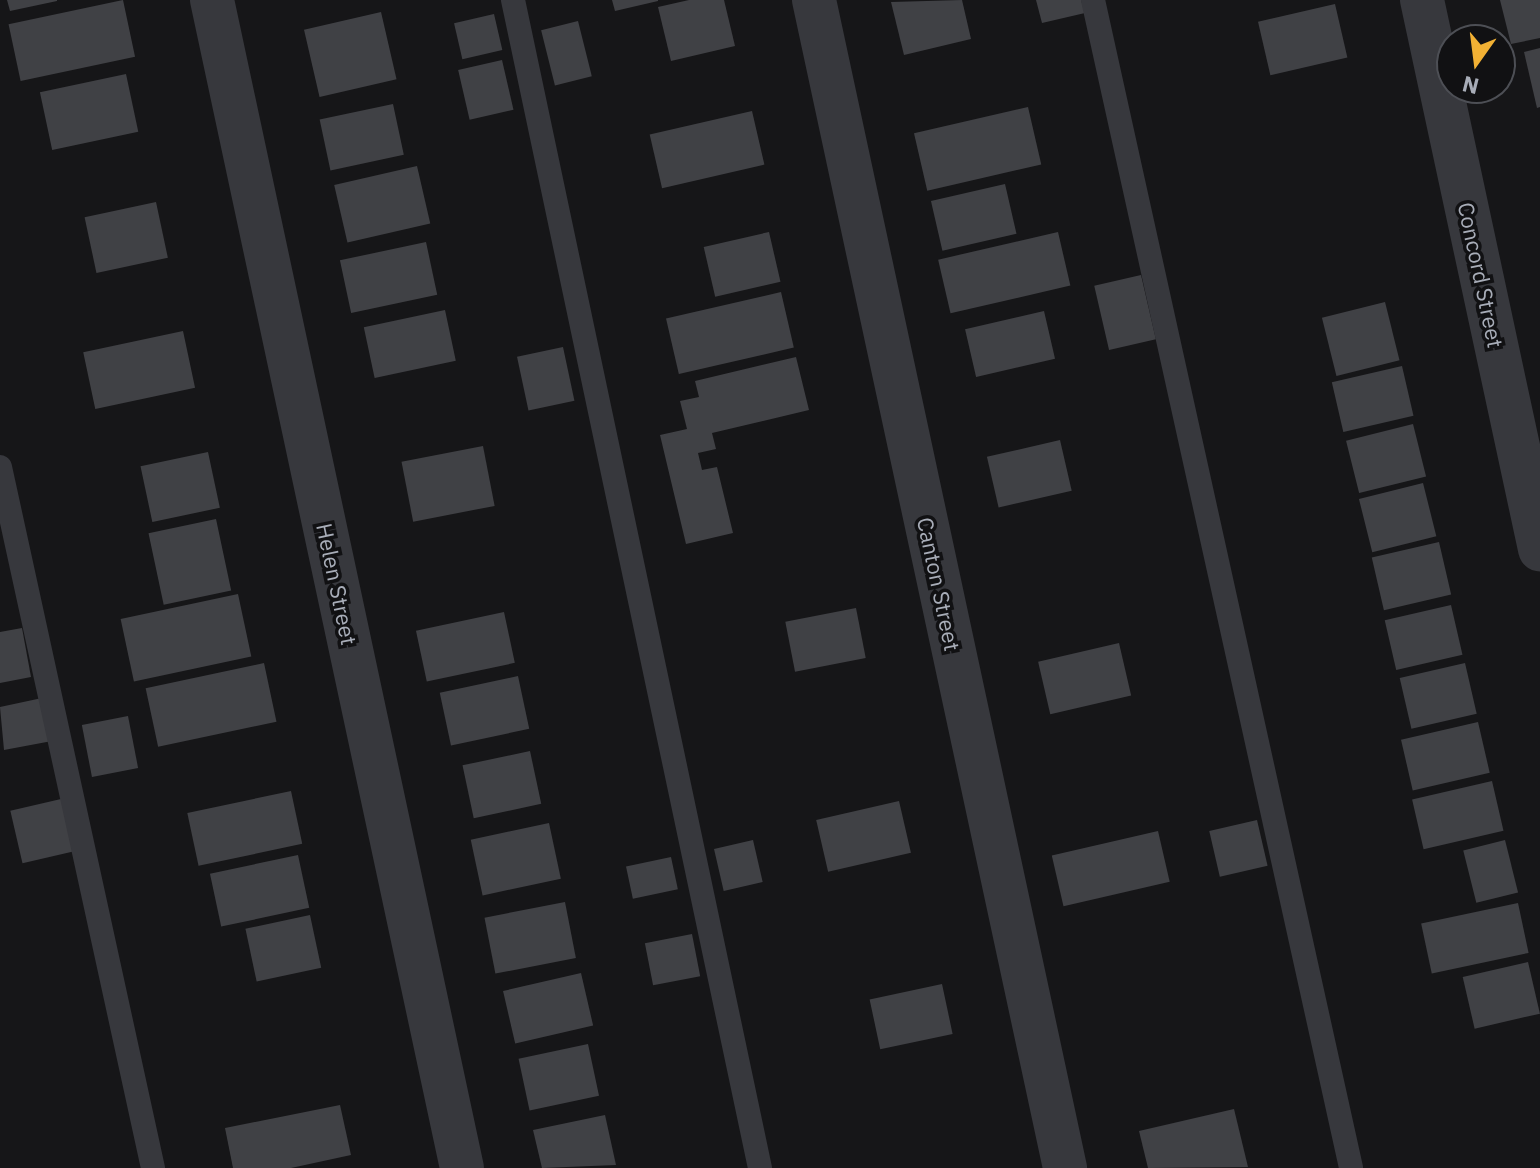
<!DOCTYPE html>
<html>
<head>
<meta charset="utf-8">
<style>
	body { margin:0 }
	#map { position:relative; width:1540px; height:1168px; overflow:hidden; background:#161618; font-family:"IBM Plex Sans",sans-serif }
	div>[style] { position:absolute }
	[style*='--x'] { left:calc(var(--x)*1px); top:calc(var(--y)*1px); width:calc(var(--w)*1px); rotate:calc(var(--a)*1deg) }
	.building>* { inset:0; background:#404145; transform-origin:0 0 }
	.service>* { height:24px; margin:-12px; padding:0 12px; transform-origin:12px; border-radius:12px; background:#37383d }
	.minor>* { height:44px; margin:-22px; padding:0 22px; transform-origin:22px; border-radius:22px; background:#37383d }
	span { translate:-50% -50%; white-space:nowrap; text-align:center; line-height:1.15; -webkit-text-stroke:7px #111113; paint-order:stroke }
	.street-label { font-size:22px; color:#a8adb8 }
	.north { position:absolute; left:1436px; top:24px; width:80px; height:80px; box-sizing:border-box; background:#111113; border:2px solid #4d4f55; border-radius:50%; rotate:194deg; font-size:22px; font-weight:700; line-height:32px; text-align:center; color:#a8adb8 }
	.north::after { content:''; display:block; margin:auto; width:28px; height:36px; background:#f2b134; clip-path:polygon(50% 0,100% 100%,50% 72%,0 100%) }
</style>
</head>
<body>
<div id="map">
	<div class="building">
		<div style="clip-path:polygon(7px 0,57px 0,57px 1px,10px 11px)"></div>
		<div style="left:123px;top:0;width:58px;height:117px;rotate:78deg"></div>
		<div style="clip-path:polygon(612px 0,658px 0,658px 1px,615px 11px)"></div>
		<div style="clip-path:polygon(689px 0,724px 0,735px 46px,671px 61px,658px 7px)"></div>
		<div style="clip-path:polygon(962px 0,971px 39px,904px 55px,891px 2px)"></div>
		<div style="clip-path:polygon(1036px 0,1081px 0,1085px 13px,1042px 23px)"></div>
		<div style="clip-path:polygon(1500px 0,1540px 0,1540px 38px,1511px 44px)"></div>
		<div style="left:1335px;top:4px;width:55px;height:79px;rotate:77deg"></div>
		<div style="left:381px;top:12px;width:69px;height:79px;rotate:77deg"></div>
		<div style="left:494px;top:14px;width:37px;height:41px;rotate:77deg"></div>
		<div style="left:578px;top:21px;width:57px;height:38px;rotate:76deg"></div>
		<div style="clip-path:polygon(1540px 48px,1540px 107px,1537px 108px,1524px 52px)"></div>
		<div style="left:502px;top:60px;width:51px;height:45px;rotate:77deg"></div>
		<div style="left:126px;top:74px;width:59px;height:88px;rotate:78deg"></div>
		<div style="left:393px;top:104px;width:52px;height:75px;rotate:78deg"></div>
		<div style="left:1028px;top:107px;width:59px;height:117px;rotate:77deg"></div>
		<div style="left:752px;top:111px;width:55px;height:105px;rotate:77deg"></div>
		<div style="left:417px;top:166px;width:59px;height:85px;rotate:77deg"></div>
		<div style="left:1005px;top:184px;width:51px;height:76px;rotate:77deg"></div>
		<div style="left:156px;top:202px;width:57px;height:73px;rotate:78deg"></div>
		<div style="left:769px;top:232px;width:51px;height:67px;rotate:77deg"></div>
		<div style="left:1058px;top:232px;width:55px;height:123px;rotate:77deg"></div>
		<div style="left:426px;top:242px;width:54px;height:88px;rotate:78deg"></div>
		<div style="left:1141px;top:275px;width:66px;height:48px;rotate:77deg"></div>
		<div style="left:781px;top:292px;width:57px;height:118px;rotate:77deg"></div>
		<div style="left:1385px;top:302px;width:60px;height:65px;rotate:76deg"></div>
		<div style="left:445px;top:310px;width:52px;height:83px;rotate:78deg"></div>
		<div style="left:1044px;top:311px;width:49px;height:81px;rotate:77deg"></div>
		<div style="left:183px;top:331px;width:58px;height:102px;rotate:78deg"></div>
		<div style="left:563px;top:347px;width:55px;height:47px;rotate:78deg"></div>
		<div style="clip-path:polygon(796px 357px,809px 410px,712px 433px,716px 449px,698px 453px,702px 470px,717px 467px,733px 533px,686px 544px,660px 435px,687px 429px,680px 401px,699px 397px,695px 381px)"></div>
		<div style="left:1402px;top:366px;width:51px;height:72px;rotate:77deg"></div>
		<div style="left:1413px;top:424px;width:54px;height:69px;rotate:76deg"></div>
		<div style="left:1060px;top:440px;width:52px;height:75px;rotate:77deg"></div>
		<div style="left:483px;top:446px;width:61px;height:83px;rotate:79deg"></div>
		<div style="left:208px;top:452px;width:57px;height:69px;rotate:78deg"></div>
		<div style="left:1423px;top:483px;width:55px;height:66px;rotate:76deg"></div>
		<div style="left:216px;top:519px;width:73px;height:69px;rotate:78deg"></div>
		<div style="left:1439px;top:542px;width:54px;height:69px;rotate:77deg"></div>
		<div style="left:238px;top:594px;width:64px;height:120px;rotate:78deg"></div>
		<div style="left:1451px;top:605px;width:51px;height:68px;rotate:77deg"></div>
		<div style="left:856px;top:608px;width:51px;height:72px;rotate:79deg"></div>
		<div style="left:504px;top:612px;width:52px;height:90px;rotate:78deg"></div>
		<div style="clip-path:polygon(22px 628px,31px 677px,0 683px,0 632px)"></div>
		<div style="left:1119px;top:643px;width:54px;height:83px;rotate:77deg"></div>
		<div style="left:264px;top:663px;width:60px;height:121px;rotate:78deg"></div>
		<div style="left:1465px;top:663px;width:52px;height:67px;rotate:77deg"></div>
		<div style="left:518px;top:676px;width:54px;height:80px;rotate:78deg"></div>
		<div style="clip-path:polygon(42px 698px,52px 741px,4px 750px,0 707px)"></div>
		<div style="left:128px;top:716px;width:53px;height:47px;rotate:79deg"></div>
		<div style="left:1478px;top:722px;width:52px;height:79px;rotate:77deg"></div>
		<div style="left:530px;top:751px;width:54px;height:69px;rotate:78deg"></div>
		<div style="left:1492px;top:781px;width:51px;height:82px;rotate:77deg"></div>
		<div style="left:291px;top:791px;width:54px;height:106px;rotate:78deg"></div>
		<div style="left:61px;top:799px;width:54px;height:52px;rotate:77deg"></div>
		<div style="left:899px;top:801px;width:53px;height:85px;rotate:77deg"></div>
		<div style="left:1257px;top:820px;width:47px;height:49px;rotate:77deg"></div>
		<div style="left:549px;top:823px;width:57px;height:80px;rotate:78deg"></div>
		<div style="left:1158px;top:831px;width:52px;height:109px;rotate:77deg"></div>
		<div style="left:753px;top:840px;width:43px;height:40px;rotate:77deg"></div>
		<div style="left:1505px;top:840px;width:54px;height:43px;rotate:76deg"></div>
		<div style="left:298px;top:855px;width:54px;height:90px;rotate:78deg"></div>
		<div style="left:671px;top:857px;width:33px;height:46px;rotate:78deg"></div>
		<div style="left:565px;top:902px;width:57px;height:82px;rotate:79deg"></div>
		<div style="left:1518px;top:903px;width:51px;height:99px;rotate:78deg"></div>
		<div style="left:310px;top:915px;width:54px;height:66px;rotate:78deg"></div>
		<div style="left:692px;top:934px;width:43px;height:48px;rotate:79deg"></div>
		<div style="left:1528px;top:962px;width:53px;height:67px;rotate:77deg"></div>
		<div style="left:581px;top:973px;width:54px;height:80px;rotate:77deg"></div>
		<div style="left:942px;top:984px;width:51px;height:74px;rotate:78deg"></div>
		<div style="left:588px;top:1044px;width:53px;height:71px;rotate:78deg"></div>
		<div style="clip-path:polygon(340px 1105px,351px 1155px,291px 1168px,233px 1168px,225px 1128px)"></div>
		<div style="clip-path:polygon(1234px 1109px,1248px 1167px,1148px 1168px,1139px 1131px)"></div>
		<div style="clip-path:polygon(605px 1115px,616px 1165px,542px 1168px,533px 1130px)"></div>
	</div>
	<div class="service">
		<div style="--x:513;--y:0;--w:1194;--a:78.06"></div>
		<div style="--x:1093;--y:0;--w:1196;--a:77.54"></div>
		<div style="--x:0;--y:467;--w:718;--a:77.69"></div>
	</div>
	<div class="minor">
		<div style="--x:212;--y:0;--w:1194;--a:77.92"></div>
		<div style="--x:814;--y:0;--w:1195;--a:77.87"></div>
		<div style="--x:1422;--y:0;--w:562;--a:77.87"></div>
	</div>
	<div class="street-label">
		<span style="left:1481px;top:275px;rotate:78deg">Concord Street</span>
		<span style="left:337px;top:584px;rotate:78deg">Helen Street</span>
		<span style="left:939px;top:584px;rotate:78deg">Canton Street</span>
	</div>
	<div class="north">N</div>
</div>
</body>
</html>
